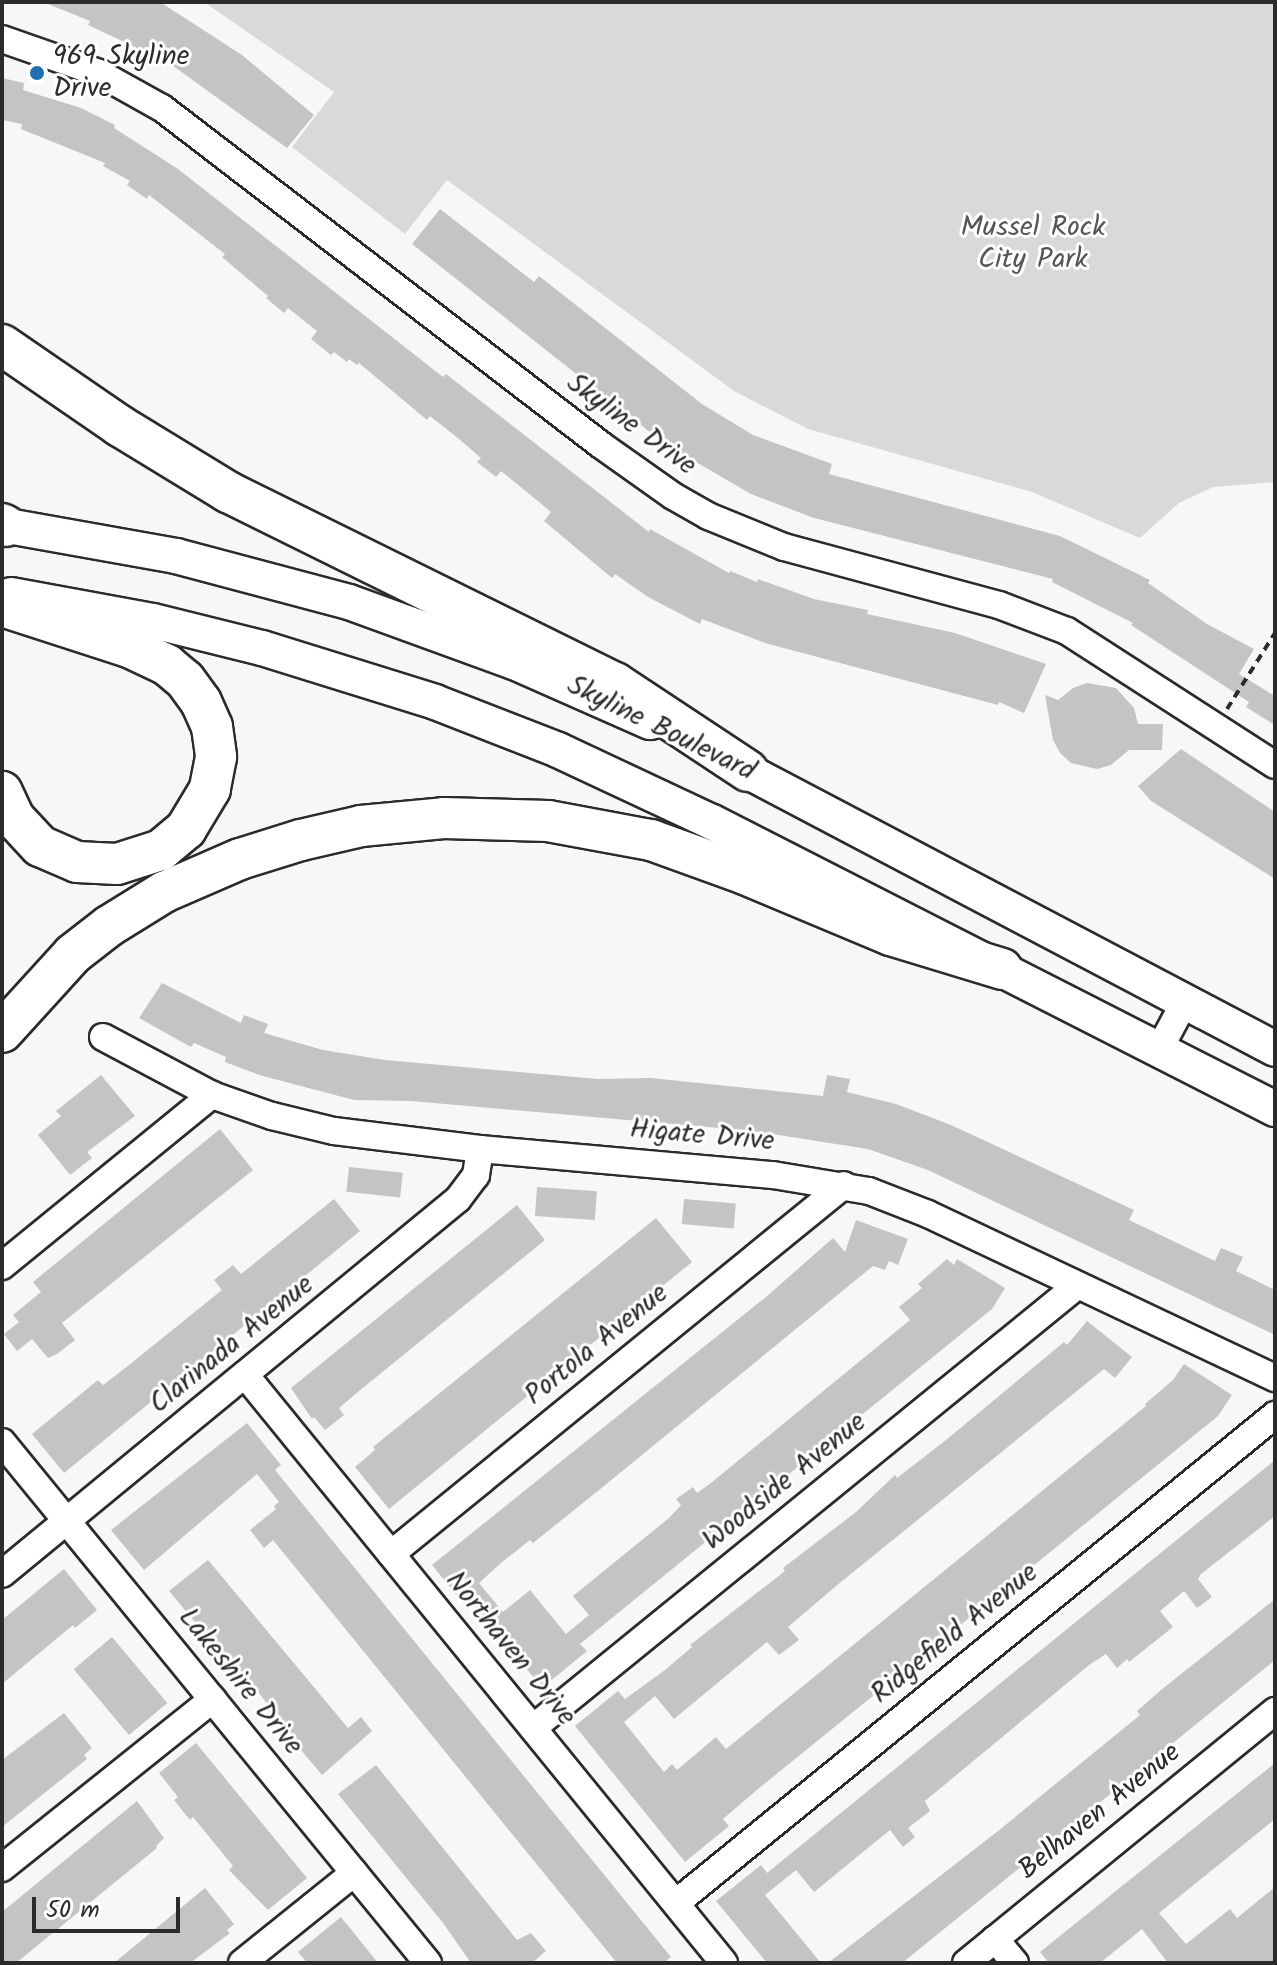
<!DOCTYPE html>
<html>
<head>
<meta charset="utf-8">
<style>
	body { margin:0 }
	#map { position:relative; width:1277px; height:1965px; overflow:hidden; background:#f7f7f7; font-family:Kalam,sans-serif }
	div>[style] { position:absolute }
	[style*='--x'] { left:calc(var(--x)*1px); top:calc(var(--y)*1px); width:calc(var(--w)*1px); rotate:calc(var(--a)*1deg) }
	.green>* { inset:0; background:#d9d9d9 }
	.building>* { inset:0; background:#c4c4c4; transform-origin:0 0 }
	.path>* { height:4px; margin-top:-2px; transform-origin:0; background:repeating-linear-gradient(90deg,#2b2b2b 0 8px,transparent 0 14px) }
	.roads { filter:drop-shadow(2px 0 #2b2b2b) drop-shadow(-2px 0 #2b2b2b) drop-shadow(0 2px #2b2b2b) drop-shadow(0 -2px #2b2b2b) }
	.minor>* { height:26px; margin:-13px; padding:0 13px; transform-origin:13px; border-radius:13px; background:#fff }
	.major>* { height:34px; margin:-17px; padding:0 17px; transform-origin:17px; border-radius:17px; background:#fff }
	.highway>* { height:40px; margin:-20px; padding:0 20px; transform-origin:20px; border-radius:20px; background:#fff }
	.dots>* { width:22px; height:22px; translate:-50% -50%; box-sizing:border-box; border:4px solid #fff; border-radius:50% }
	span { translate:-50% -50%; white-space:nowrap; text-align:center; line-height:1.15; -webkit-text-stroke:6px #fff; paint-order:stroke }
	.poi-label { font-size:28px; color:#2b2b2b }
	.left { translate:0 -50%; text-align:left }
	.park-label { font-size:28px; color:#565656 }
	.street-label { font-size:28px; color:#2b2b2b }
	.frame { position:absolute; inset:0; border:4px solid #2b2b2b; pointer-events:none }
	.scale { position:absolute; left:32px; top:1897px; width:148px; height:36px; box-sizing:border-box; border:4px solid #2b2b2b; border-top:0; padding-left:10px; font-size:24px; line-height:28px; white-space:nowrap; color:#2b2b2b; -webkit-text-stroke:6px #fff; paint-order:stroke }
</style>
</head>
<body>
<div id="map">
	<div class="green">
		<div style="clip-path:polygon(204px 2px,1275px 2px,1275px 482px,1213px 487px,1179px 503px,1140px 538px,1032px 492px,808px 429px,734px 391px,447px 180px,405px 234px,292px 147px,334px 92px)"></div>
	</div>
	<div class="building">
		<div style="clip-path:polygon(43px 2px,160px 2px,242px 55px,314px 115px,287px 148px,169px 63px,88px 25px,90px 21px)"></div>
		<div style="clip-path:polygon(2px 78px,24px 83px,23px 90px,81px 108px,115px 125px,114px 128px,178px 169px,443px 377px,446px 374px,649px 532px,650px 529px,729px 573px,730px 571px,757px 582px,758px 579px,814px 599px,868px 610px,867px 614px,955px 633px,1046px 664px,1024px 713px,999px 702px,998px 705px,765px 643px,702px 619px,700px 624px,648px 597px,615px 574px,612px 578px,544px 521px,551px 512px,528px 493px,501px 471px,496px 477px,477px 462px,481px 458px,459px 439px,430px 416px,427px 420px,359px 363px,357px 365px,349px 359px,347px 362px,334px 352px,331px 355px,311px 339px,317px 331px,288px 308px,284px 313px,266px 298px,268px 296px,222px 257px,225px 254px,149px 195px,147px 199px,127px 185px,130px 181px,103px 166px,105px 163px,21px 129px,22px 124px,2px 120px)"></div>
		<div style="clip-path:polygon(440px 209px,534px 282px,539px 276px,702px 404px,753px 435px,832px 464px,829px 474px,1060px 536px,1150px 580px,1148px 583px,1207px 624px,1254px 649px,1239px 674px,1275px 696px,1275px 725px,1246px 707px,1249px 702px,1131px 625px,1133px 623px,1052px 582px,1053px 579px,814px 518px,751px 494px,665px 444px,412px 244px)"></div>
		<div style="clip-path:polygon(1087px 683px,1116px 688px,1134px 708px,1138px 724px,1163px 724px,1162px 750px,1129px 750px,1111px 765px,1097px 769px,1071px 763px,1060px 753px,1053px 740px,1045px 695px,1058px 700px,1073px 688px)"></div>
		<div style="clip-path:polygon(1181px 749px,1275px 812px,1275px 879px,1151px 801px,1138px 786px)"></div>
		<div style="clip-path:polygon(162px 983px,241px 1023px,244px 1015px,268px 1024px,264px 1033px,323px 1050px,385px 1060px,598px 1079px,651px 1078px,823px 1096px,827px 1075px,850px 1079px,847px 1092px,896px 1104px,951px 1125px,1134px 1210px,1129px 1220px,1215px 1261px,1221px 1248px,1243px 1257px,1236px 1271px,1275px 1290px,1275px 1335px,928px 1170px,868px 1149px,753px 1131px,411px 1101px,354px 1100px,259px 1075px,225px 1062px,226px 1057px,194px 1043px,191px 1047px,139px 1018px)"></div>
		<div style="clip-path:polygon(101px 1075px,135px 1116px,87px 1152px,92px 1158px,70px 1175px,38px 1135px,61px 1116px,56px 1111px)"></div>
		<div style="clip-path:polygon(220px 1129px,253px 1170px,62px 1323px,75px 1340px,57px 1354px,48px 1358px,32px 1339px,17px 1351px,4px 1334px,19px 1322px,13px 1315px,41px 1292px,33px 1282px)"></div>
		<div style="left:349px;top:1167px;width:54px;height:25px;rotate:6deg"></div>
		<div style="left:537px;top:1187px;width:60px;height:29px;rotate:4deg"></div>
		<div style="clip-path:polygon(334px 1199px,360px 1231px,64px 1473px,32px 1434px,98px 1380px,103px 1385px,124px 1369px,222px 1290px,214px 1280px,233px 1265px,241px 1274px)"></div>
		<div style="left:684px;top:1199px;width:52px;height:25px;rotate:5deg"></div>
		<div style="clip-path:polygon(517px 1205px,545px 1240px,359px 1391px,339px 1408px,344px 1415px,325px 1430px,314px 1417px,312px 1419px,291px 1388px)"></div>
		<div style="clip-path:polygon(656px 1218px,692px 1262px,389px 1509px,355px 1467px,375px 1450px,373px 1447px)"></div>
		<div style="clip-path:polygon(856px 1220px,908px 1239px,898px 1265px,889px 1261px,885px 1270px,873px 1266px,604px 1486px,533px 1543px,530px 1540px,501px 1563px,479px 1583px,503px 1612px,530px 1590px,566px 1634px,589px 1615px,573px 1596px,669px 1518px,681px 1505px,676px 1499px,693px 1487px,697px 1493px,711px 1483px,910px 1320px,899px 1307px,922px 1288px,918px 1284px,947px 1259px,954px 1265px,957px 1259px,1005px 1288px,992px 1309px,580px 1644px,587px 1651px,542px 1688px,473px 1603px,467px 1608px,432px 1565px,766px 1297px,833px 1238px,845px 1252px)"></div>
		<div style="clip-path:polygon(1087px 1321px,1132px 1357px,1115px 1378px,1104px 1369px,836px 1586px,788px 1627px,799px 1640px,779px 1655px,767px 1642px,674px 1719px,655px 1696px,624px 1722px,664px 1772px,672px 1764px,677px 1770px,716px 1737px,726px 1749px,1146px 1406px,1145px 1404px,1173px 1380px,1184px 1364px,1232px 1395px,1218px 1416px,758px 1789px,723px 1819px,729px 1826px,685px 1862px,575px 1726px,618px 1691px,625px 1699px,665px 1670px,692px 1647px,690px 1645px,785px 1571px,783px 1568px,856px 1512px,895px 1475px,897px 1478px,946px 1440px,1064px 1342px,1067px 1345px)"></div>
		<div style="clip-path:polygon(247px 1423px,281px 1465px,275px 1470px,671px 1957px,663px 1963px,617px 1963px,273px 1540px,264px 1548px,250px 1530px,276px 1509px,274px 1506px,279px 1502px,257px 1474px,144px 1570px,111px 1530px)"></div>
		<div style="clip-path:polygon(1275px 1460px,1275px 1516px,1201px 1574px,1198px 1579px,1212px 1597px,1197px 1608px,1184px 1591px,1160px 1611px,1173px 1627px,1129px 1662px,1127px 1659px,1117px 1668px,1106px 1654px,1089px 1665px,925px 1801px,930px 1811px,908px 1828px,915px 1837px,903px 1847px,890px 1830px,814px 1892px,796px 1870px,765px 1895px,821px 1963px,767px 1963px,716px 1901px,761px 1865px,767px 1873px)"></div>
		<div style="clip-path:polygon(208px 1560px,348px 1728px,361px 1717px,372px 1731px,322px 1775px,267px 1710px,270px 1707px,248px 1679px,245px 1682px,169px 1591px)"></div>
		<div style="clip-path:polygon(64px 1569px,97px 1610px,75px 1628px,73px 1625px,2px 1684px,2px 1620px)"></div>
		<div style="clip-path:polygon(1275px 1599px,1275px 1660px,996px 1887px,902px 1963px,828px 1963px,998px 1831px,1140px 1715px,1137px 1711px,1161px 1690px)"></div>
		<div style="left:112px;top:1637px;width:86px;height:50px;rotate:50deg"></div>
		<div style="clip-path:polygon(64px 1713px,92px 1748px,84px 1755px,87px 1759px,2px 1827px,2px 1760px)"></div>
		<div style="clip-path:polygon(196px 1743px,307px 1878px,268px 1910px,229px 1870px,233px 1866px,193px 1817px,190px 1820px,174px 1800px,178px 1797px,159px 1773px)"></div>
		<div style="clip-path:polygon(1275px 1763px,1275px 1819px,1159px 1913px,1186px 1944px,1230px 1909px,1237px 1918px,1275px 1887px,1275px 1963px,1168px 1963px,1142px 1929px,1100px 1963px,1049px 1963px,1040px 1952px)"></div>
		<div style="clip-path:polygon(376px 1765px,517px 1940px,531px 1933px,546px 1951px,532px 1963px,471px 1963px,443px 1923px,338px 1794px)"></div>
		<div style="clip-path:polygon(137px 1801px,164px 1838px,156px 1846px,157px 1848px,16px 1963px,2px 1963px,2px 1912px)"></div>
		<div style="clip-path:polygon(205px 1888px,234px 1924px,227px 1930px,230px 1933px,190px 1963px,114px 1963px)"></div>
		<div style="clip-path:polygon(341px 1917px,350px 1928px,378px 1963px,307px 1963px,298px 1952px)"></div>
	</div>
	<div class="path">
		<div style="--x:1227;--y:709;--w:90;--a:-57.7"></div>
	</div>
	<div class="roads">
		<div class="minor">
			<div style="--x:2;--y:39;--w:103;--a:19.3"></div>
			<div style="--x:99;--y:73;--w:72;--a:29.1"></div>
			<div style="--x:162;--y:108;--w:553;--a:37.51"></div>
			<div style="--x:601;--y:445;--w:88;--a:35.3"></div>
			<div style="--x:673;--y:496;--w:40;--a:29.7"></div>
			<div style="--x:708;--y:516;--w:82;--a:22.2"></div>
			<div style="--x:784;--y:547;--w:223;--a:15.1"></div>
			<div style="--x:999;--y:605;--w:73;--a:20.9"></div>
			<div style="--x:1067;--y:631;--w:247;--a:32.8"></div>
			<div style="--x:103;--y:1037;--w:123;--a:28"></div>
			<div style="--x:212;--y:1095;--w:64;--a:19.3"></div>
			<div style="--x:272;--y:1116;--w:64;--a:13.6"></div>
			<div style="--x:334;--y:1131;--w:147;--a:7"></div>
			<div style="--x:480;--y:1149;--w:294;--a:5.1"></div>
			<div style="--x:773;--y:1175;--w:97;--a:9.5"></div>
			<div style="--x:869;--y:1191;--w:63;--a:21.3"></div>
			<div style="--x:928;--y:1214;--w:384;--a:25.3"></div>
			<div style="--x:1160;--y:1048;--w:51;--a:-61.9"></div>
			<div style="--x:2;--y:1266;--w:271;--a:-39.2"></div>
			<div style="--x:246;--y:1376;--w:757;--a:50.84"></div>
			<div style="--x:2;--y:1442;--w:673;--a:50.73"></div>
			<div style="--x:391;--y:1554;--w:584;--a:-39.17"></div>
			<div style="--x:2;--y:1574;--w:590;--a:-39.43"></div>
			<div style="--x:458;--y:1199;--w:30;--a:-53"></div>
			<div style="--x:476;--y:1175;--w:26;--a:-81"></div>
			<div style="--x:533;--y:1728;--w:702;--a:-39.11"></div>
			<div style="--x:2;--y:1868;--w:270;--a:-38.7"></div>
			<div style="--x:676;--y:1903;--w:773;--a:-39.17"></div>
			<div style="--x:995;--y:1939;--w:31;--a:50"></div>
			<div style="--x:242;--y:1963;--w:144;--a:-38.8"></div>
			<div style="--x:966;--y:1963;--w:399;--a:-39.2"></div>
		</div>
		<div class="major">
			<div style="--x:2;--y:525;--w:177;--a:10.1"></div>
			<div style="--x:176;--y:556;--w:179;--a:14.9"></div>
			<div style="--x:349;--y:602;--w:176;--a:20"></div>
			<div style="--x:514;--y:662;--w:149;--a:23.8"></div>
			<div style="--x:11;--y:595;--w:144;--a:10.4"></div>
			<div style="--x:153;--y:621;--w:112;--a:13.9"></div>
			<div style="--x:262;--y:648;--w:181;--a:17.3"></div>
			<div style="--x:435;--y:702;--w:132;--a:21.3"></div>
			<div style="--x:558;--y:750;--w:170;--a:25.1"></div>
			<div style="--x:712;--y:822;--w:632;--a:27.01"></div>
			<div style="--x:726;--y:760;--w:620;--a:27.76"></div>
		</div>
		<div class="highway">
			<div style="--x:2;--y:345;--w:143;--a:34.5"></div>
			<div style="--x:120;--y:426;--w:127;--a:31.4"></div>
			<div style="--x:228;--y:492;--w:432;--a:26.3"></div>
			<div style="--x:615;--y:683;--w:159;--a:33.5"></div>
			<div style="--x:2;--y:524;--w:4;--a:27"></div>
			<div style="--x:2;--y:606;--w:133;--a:17.9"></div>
			<div style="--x:129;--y:647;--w:42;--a:25.3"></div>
			<div style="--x:167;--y:665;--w:23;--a:40"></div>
			<div style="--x:185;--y:680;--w:27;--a:54"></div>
			<div style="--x:201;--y:702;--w:27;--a:66"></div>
			<div style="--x:212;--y:727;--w:30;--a:82"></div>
			<div style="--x:216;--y:757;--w:33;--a:101"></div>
			<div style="--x:210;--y:789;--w:47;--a:121"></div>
			<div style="--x:186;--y:829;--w:33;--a:140"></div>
			<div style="--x:161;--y:850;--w:46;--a:162.3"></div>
			<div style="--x:117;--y:864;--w:40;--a:-177.1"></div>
			<div style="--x:77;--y:862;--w:40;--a:-156.6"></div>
			<div style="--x:40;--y:846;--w:38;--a:-133"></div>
			<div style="--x:14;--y:818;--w:29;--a:-115"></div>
			<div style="--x:2;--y:1032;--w:105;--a:-47.7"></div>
			<div style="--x:73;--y:954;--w:46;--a:-37.9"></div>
			<div style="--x:109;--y:926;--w:65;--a:-31.7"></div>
			<div style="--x:164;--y:892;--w:83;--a:-23.5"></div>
			<div style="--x:240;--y:859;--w:64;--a:-17.3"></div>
			<div style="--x:301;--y:840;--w:62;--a:-13.1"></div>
			<div style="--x:361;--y:826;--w:83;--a:-5.5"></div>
			<div style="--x:444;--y:818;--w:104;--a:1.7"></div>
			<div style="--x:548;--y:821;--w:105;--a:10.5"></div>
			<div style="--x:651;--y:840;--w:100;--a:19.9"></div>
			<div style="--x:745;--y:874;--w:158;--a:22.7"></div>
			<div style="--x:891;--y:935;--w:116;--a:17"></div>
		</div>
	</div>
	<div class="dots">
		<div style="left:37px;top:73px;background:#1f6fb2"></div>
	</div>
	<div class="poi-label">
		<span class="left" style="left:53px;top:73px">969 Skyline<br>Drive</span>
	</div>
	<div class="park-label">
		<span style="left:1033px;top:244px">Mussel Rock<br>City Park</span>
	</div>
	<div class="street-label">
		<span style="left:631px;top:425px;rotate:36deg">Skyline Drive</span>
		<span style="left:661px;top:729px;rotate:26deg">Skyline Boulevard</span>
		<span style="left:702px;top:1136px;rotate:5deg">Higate Drive</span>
		<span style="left:232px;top:1345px;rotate:-39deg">Clarinada Avenue</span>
		<span style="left:597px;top:1345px;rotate:-39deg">Portola Avenue</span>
		<span style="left:785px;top:1482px;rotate:-39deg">Woodside Avenue</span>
		<span style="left:955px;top:1634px;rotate:-39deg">Ridgefield Avenue</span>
		<span style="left:510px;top:1649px;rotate:51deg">Northaven Drive</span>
		<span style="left:240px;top:1682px;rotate:51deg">Lakeshire Drive</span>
		<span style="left:1100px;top:1812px;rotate:-39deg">Belhaven Avenue</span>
	</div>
	<div class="frame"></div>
	<div class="scale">50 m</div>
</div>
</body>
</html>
